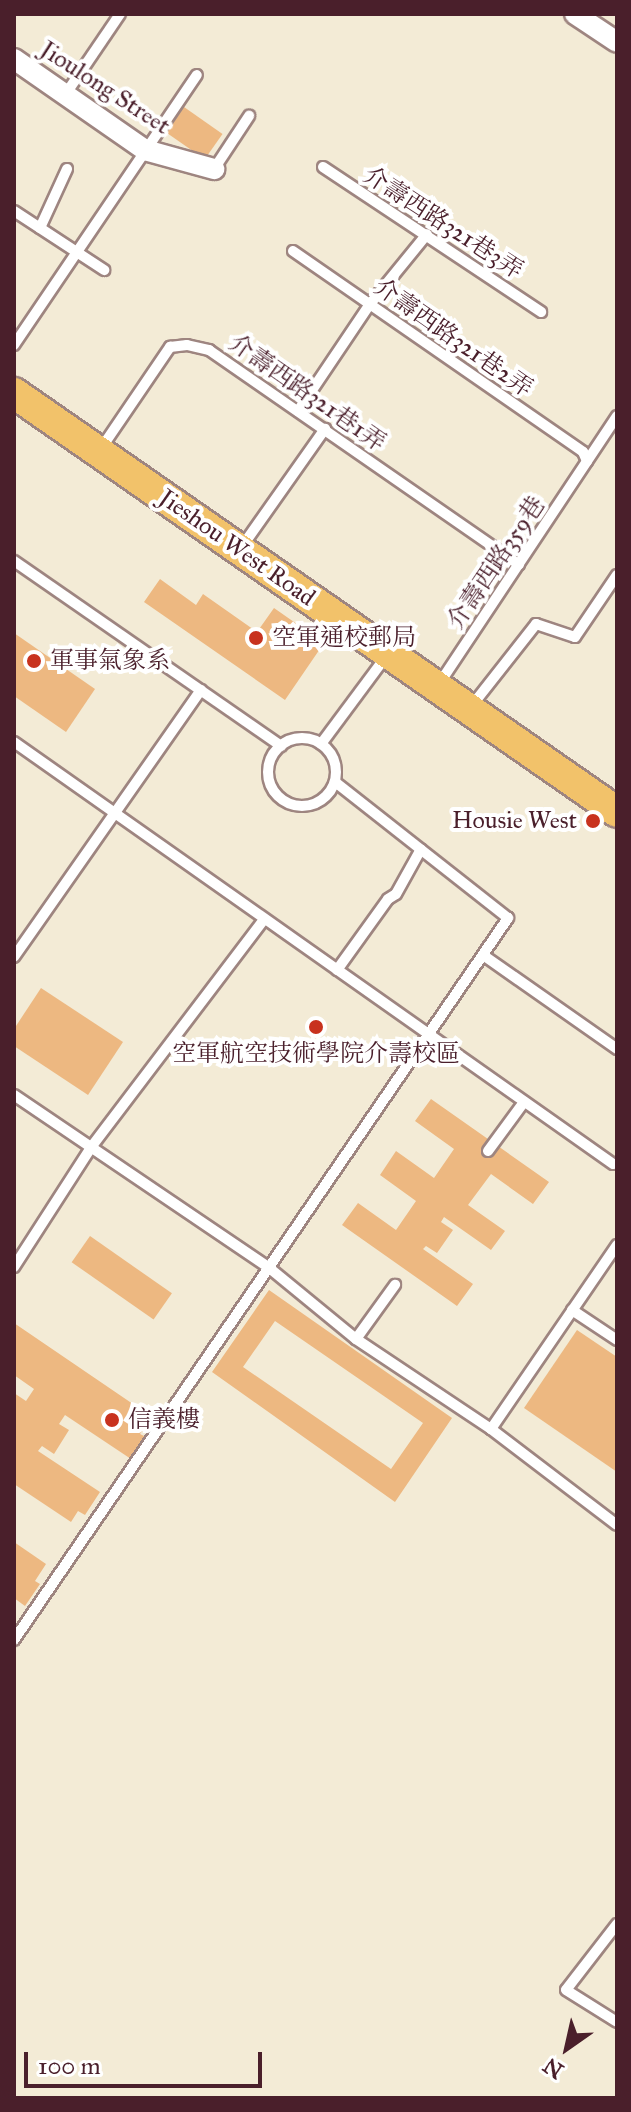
<!DOCTYPE html>
<html>
<head>
<meta charset="utf-8">
<style>
	body { margin:0 }
	#map { position:relative; width:631px; height:2112px; overflow:hidden; background:#f3ebd6; font-family:"IM FELL Great Primer","Noto Serif TC",serif }
	div>[style] { position:absolute }
	[style*='--x'] { left:calc(var(--x)*1px); top:calc(var(--y)*1px); width:calc(var(--w)*1px); rotate:calc(var(--a)*1deg) }
	.building>* { inset:0; background:#edb881; transform-origin:0 0 }
	.roads { filter:drop-shadow(2px 0 #9e8580) drop-shadow(-2px 0 #9e8580) drop-shadow(0 2px #9e8580) drop-shadow(0 -2px #9e8580) }
	.service>* { height:10px; margin:-5px; padding:0 5px; transform-origin:5px; border-radius:5px; background:#fff }
	.service>.ring { margin:-5px; padding:0; box-sizing:content-box; background:none; border:10px solid #fff; border-radius:50% }
	.minor>* { height:20px; margin:-10px; padding:0 10px; transform-origin:10px; border-radius:10px; background:#fff }
	.primary>* { height:30px; margin:-15px; padding:0 15px; transform-origin:15px; border-radius:15px; background:#f2c26a }
	.dots>* { width:22px; height:22px; translate:-50% -50%; box-sizing:border-box; border:4px solid #fff; border-radius:50% }
	span { translate:-50% -50%; white-space:nowrap; text-align:center; line-height:1.15; -webkit-text-stroke:8px #fff; paint-order:stroke }
	.street-label { font-size:24px; color:#4a1f2b }
	.poi-label { font-size:24px; color:#4a1f2b }
	.left { translate:0 -50%; text-align:left }
	.right { translate:-100% -50%; text-align:right }
	.frame { position:absolute; inset:0; border:16px solid #4a1f2b; pointer-events:none }
	.north { position:absolute; left:527px; top:2008px; width:80px; height:80px; -webkit-text-stroke:6px #fff; paint-order:stroke; rotate:214deg; font-size:22px; font-weight:700; line-height:32px; text-align:center; color:#4a1f2b }
	.north::after { content:''; display:block; margin:auto; width:28px; height:36px; background:#4a1f2b; clip-path:polygon(50% 0,100% 100%,50% 72%,0 100%) }
	.scale { position:absolute; left:24px; top:2052px; width:238px; height:36px; box-sizing:border-box; border:4px solid #4a1f2b; border-top:0; padding-left:10px; font-size:24px; line-height:28px; white-space:nowrap; color:#4a1f2b; -webkit-text-stroke:6px #fff; paint-order:stroke }
</style>
</head>
<body>
<div id="map">
	<div class="building">
		<div style="left:184px;top:107px;width:47px;height:31px;rotate:35deg"></div>
		<div style="clip-path:polygon(160px 579px,196px 605px,203px 594px,257px 632px,274px 608px,324px 643px,285px 700px,144px 602px)"></div>
		<div style="clip-path:polygon(14px 633px,95px 689px,66px 732px,14px 696px)"></div>
		<div style="clip-path:polygon(41px 988px,123px 1042px,88px 1095px,14px 1046px,14px 1029px)"></div>
		<div style="clip-path:polygon(431px 1099px,549px 1182px,533px 1204px,491px 1174px,468px 1205px,505px 1231px,491px 1250px,444px 1217px,441px 1222px,453px 1230px,437px 1253px,426px 1246px,423px 1249px,473px 1284px,457px 1306px,342px 1225px,358px 1203px,396px 1230px,416px 1201px,380px 1175px,396px 1151px,434px 1178px,454px 1149px,415px 1121px)"></div>
		<div style="left:90px;top:1236px;width:100px;height:32px;rotate:35deg"></div>
		<div style="clip-path:polygon(evenodd,269px 1290px,452px 1418px,395px 1502px,212px 1372px,269px 1290px,275px 1321px,423px 1423px,391px 1469px,243px 1367px,275px 1321px)"></div>
		<div style="clip-path:polygon(14px 1323px,152px 1417px,140px 1434px,146px 1437px,131px 1459px,65px 1415px,59px 1424px,69px 1430px,54px 1454px,42px 1446px,38px 1451px,100px 1492px,85px 1515px,78px 1511px,71px 1522px,14px 1484px,14px 1393px,26px 1401px,34px 1389px,14px 1375px)"></div>
		<div style="clip-path:polygon(577px 1330px,617px 1357px,617px 1472px,524px 1408px)"></div>
		<div style="clip-path:polygon(14px 1542px,46px 1564px,35px 1581px,40px 1584px,25px 1606px,14px 1598px)"></div>
	</div>
	<div class="roads">
		<div class="service">
			<div style="--x:65;--y:95;--w:98;--a:-55.8"></div>
			<div style="--x:323;--y:167;--w:262;--a:33.6"></div>
			<div style="--x:214;--y:169;--w:64;--a:-56.6"></div>
			<div style="--x:14;--y:211;--w:108;--a:33.2"></div>
			<div style="--x:40;--y:228;--w:65;--a:-65.4"></div>
			<div style="--x:293;--y:251;--w:353;--a:34.7"></div>
			<div style="--x:583;--y:452;--w:10;--a:66"></div>
			<div style="--x:14;--y:345;--w:326;--a:-55.9"></div>
			<div style="--x:298;--y:411;--w:129;--a:-56.1"></div>
			<div style="--x:370;--y:304;--w:90;--a:-50.8"></div>
			<div style="--x:100;--y:450;--w:125;--a:-55.8"></div>
			<div style="--x:170;--y:347;--w:17;--a:-7"></div>
			<div style="--x:187;--y:345;--w:23;--a:13"></div>
			<div style="--x:209;--y:350;--w:377;--a:34.7"></div>
			<div style="--x:241;--y:548;--w:146;--a:-54.8"></div>
			<div style="--x:14;--y:561;--w:325;--a:34.7"></div>
			<div style="--x:439;--y:684;--w:322;--a:-56.4"></div>
			<div style="--x:470;--y:708;--w:107;--a:-51.8"></div>
			<div style="--x:536;--y:624;--w:41;--a:18.4"></div>
			<div style="--x:575;--y:637;--w:75;--a:-55.9"></div>
			<div class="ring" style="left:268px;top:738px;width:58px;height:58px"></div>
			<div style="--x:14;--y:742;--w:733;--a:35.16"></div>
			<div style="--x:321;--y:744;--w:111;--a:-53.4"></div>
			<div style="--x:483;--y:955;--w:164;--a:35"></div>
			<div style="--x:14;--y:957;--w:326;--a:-55"></div>
			<div style="--x:337;--y:970;--w:87;--a:-54.3"></div>
			<div style="--x:388;--y:899;--w:9;--a:-32"></div>
			<div style="--x:396;--y:894;--w:51;--a:-60.9"></div>
			<div style="--x:14;--y:1095;--w:305;--a:34.1"></div>
			<div style="--x:267;--y:1266;--w:115;--a:39.4"></div>
			<div style="--x:356;--y:1339;--w:162;--a:33.7"></div>
			<div style="--x:488;--y:1151;--w:61;--a:-53.7"></div>
			<div style="--x:617;--y:1245;--w:223;--a:124.4"></div>
			<div style="--x:491;--y:1429;--w:158;--a:37.3"></div>
			<div style="--x:14;--y:1267;--w:144;--a:-57.2"></div>
			<div style="--x:92;--y:1146;--w:285;--a:-52.8"></div>
			<div style="--x:572;--y:1310;--w:54;--a:33.7"></div>
			<div style="--x:356;--y:1339;--w:67;--a:-54.2"></div>
			<div style="--x:14;--y:1640;--w:875;--a:-55.62"></div>
			<div style="--x:508;--y:918;--w:220;--a:-141.8"></div>
			<div style="--x:617;--y:1924;--w:83;--a:127.7"></div>
			<div style="--x:566;--y:1990;--w:60;--a:32.1"></div>
		</div>
		<div class="minor">
			<div style="--x:575;--y:14;--w:50;--a:33.7"></div>
			<div style="--x:14;--y:59;--w:160;--a:34.8"></div>
			<div style="--x:145;--y:150;--w:72;--a:15.4"></div>
		</div>
		<div class="primary">
			<div style="--x:14;--y:393;--w:734;--a:34.79"></div>
		</div>
	</div>
	<div class="dots">
		<div style="left:256px;top:638px;background:#c8321e"></div>
		<div style="left:34px;top:661px;background:#c8321e"></div>
		<div style="left:593px;top:821px;background:#c8321e"></div>
		<div style="left:316px;top:1027px;background:#c8321e"></div>
		<div style="left:112px;top:1420px;background:#c8321e"></div>
	</div>
	<div class="street-label">
		<span style="left:105px;top:88px;rotate:33deg">Jioulong Street</span>
		<span style="left:443px;top:223px;rotate:33deg">介壽西路321巷3弄</span>
		<span style="left:453px;top:338px;rotate:35deg">介壽西路321巷2弄</span>
		<span style="left:307px;top:393px;rotate:35deg">介壽西路321巷1弄</span>
		<span style="left:237px;top:548px;rotate:35deg">Jieshou West Road</span>
		<span style="left:496px;top:563px;rotate:-56deg">介壽西路359巷</span>
	</div>
	<div class="poi-label">
		<span class="left" style="left:272px;top:638px">空軍通校郵局</span>
		<span class="left" style="left:50px;top:661px">軍事氣象系</span>
		<span class="right" style="left:577px;top:821px">Housie West</span>
		<span style="left:316px;top:1054px">空軍航空技術學院介壽校區</span>
		<span class="left" style="left:128px;top:1420px">信義樓</span>
	</div>
	<div class="frame"></div>
	<div class="north">N</div>
	<div class="scale">100 m</div>
</div>
</body>
</html>
